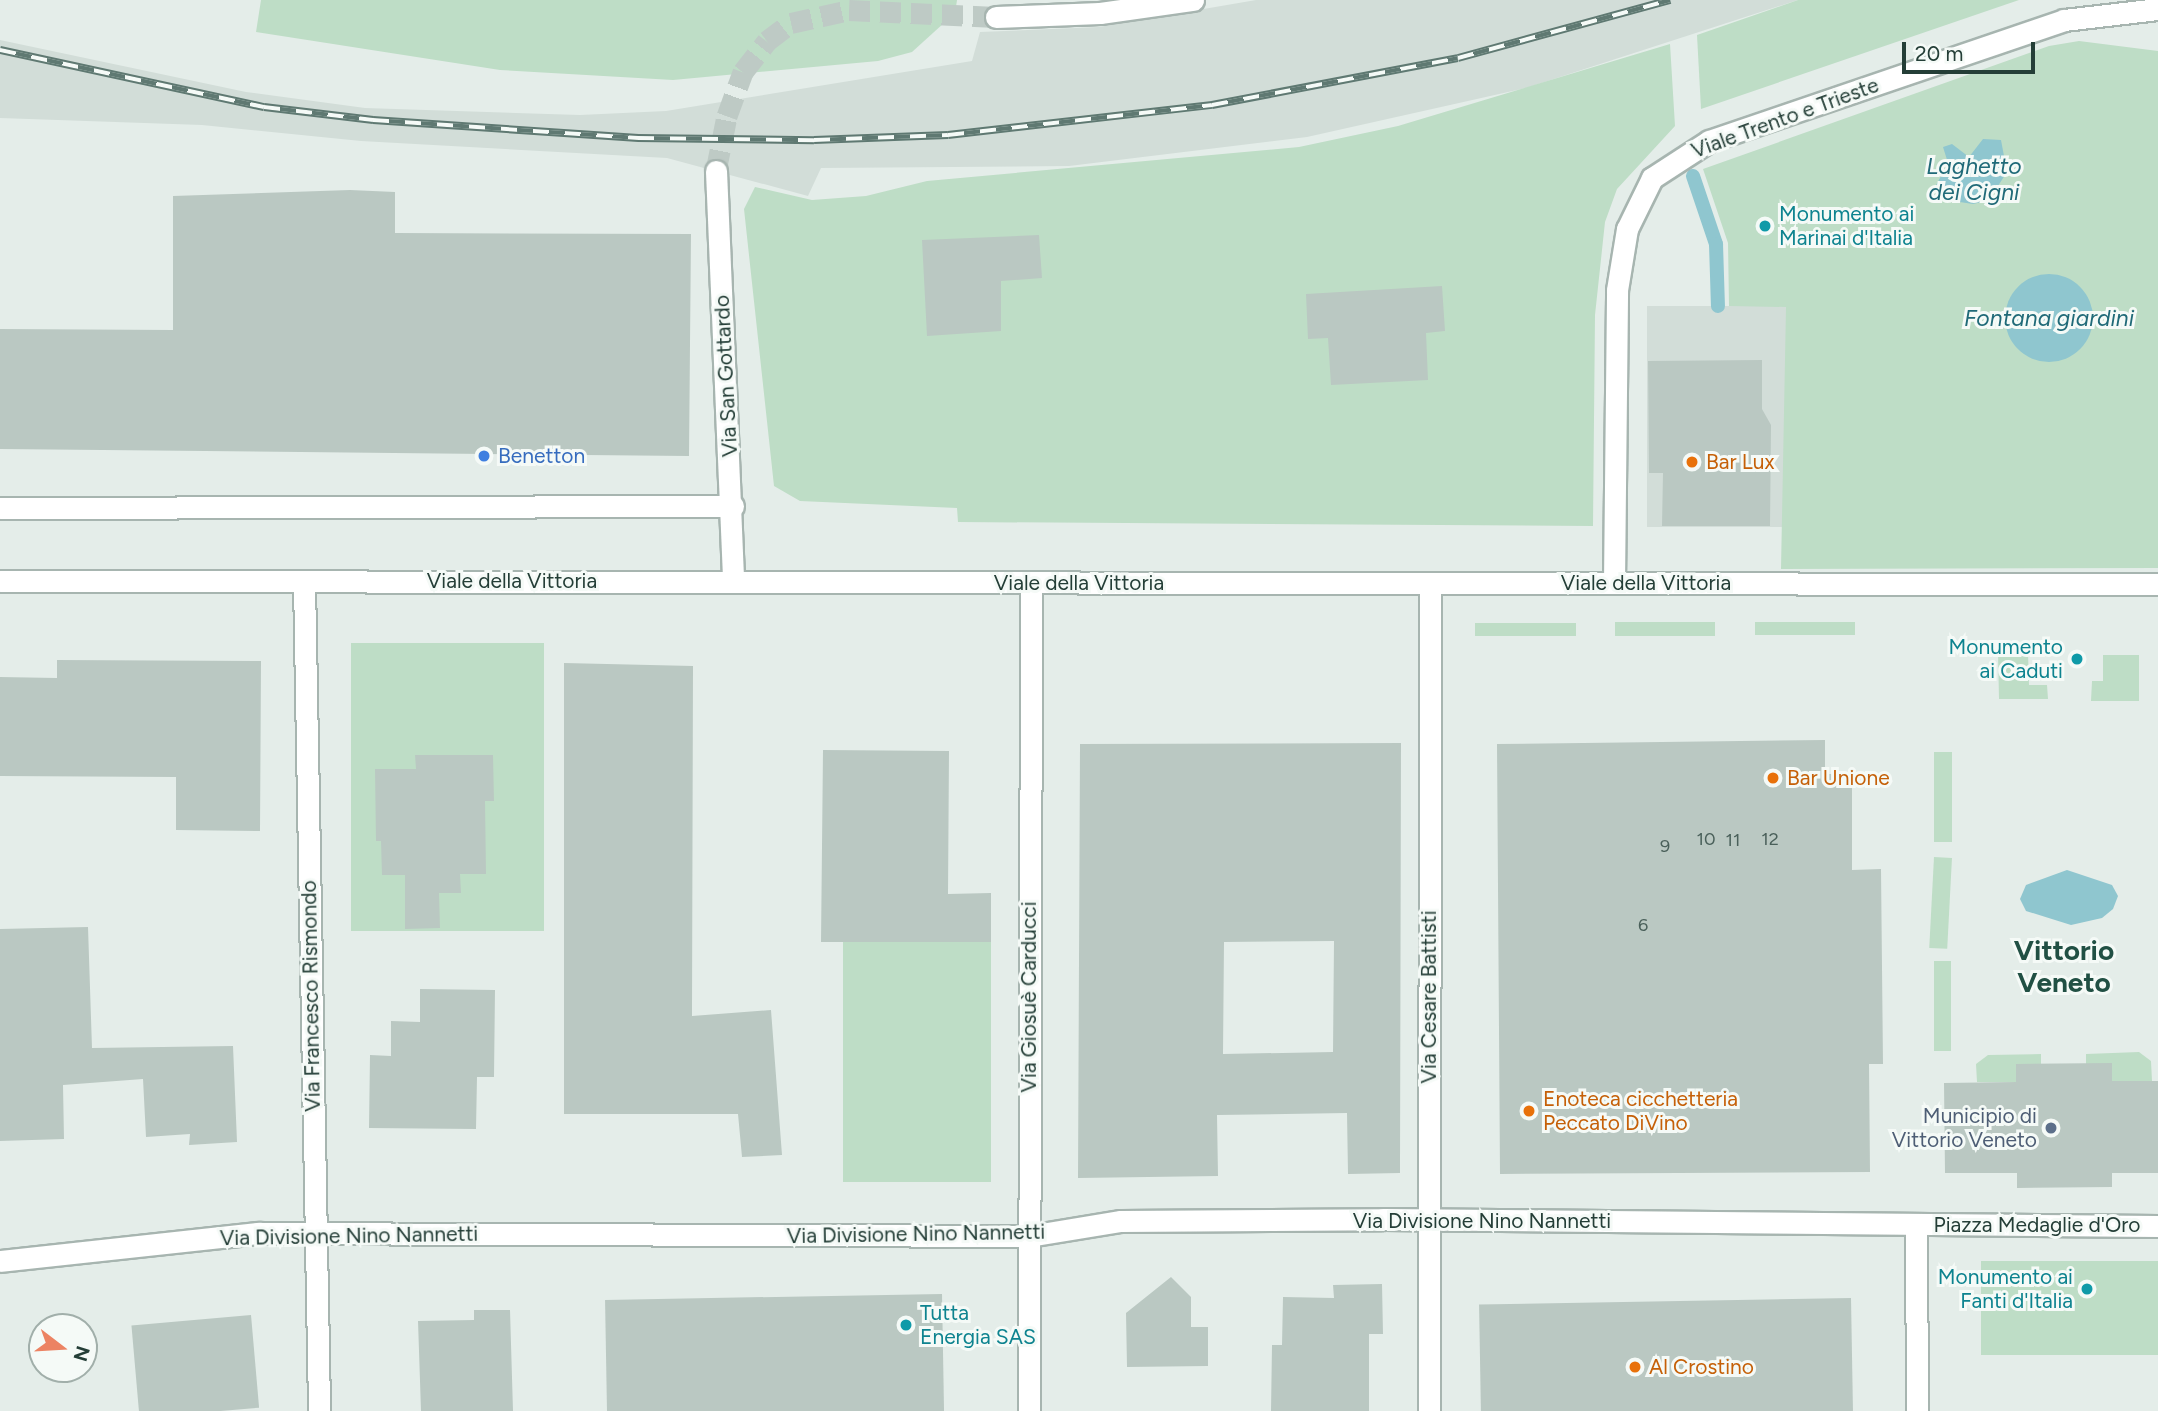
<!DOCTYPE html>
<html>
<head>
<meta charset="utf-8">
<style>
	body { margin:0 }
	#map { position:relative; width:2158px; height:1411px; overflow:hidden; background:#e4ede9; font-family:Figtree,sans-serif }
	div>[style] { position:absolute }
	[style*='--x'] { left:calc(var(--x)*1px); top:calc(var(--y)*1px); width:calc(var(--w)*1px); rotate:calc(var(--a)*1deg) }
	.built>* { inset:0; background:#d2ddd8; transform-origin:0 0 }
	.green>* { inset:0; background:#beddc6; transform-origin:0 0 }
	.water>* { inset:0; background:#8fc6cf }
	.round { border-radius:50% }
	.stream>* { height:14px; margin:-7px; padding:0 7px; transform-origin:7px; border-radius:7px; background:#8fc6cf }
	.building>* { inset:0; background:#bac8c2; transform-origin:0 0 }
	.street-tunnel>* { height:21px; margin-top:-10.5px; transform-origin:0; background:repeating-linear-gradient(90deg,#becac5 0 21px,transparent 0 31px) }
	.roads { filter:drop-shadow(2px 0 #a7b5b0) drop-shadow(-2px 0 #a7b5b0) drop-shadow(0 2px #a7b5b0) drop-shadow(0 -2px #a7b5b0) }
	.street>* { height:21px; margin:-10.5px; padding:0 10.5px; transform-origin:10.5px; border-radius:10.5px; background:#fff }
	.secondary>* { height:21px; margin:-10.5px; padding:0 10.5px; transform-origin:10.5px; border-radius:10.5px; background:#fff }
	.rail>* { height:8px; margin-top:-4px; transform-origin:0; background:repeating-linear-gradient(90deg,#f5faf7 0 16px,#5f7972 0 32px); box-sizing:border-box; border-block:2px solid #5f7972 }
	.dots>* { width:19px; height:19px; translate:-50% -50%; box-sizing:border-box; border:4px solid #f5faf7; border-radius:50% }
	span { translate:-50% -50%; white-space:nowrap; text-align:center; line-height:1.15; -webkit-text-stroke:6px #f5faf7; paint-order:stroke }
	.number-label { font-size:18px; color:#4a605a }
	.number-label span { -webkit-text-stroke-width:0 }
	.street-label { font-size:21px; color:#243e37 }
	.culture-label { font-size:21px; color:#0d838f }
	.left { translate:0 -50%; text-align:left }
	.right { translate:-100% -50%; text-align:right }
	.shop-label { font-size:21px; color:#366cbe }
	.food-label { font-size:21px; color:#c56008 }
	.service-label { font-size:21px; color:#4e5e75 }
	.water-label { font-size:23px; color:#206a78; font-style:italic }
	.district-label { font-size:28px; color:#215044; font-weight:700 }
	.north { position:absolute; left:28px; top:1313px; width:70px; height:70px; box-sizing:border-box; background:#f5faf7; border:2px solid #a1afaa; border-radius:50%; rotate:107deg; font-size:19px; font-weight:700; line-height:28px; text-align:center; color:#243e37 }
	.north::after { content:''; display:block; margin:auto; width:24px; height:32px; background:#ec8363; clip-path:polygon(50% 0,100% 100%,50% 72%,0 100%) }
	.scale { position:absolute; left:1902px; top:42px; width:133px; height:32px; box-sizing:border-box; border:4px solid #243e37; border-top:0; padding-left:9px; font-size:21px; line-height:24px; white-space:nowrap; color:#243e37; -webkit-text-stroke:5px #f5faf7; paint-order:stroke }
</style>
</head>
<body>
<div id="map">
	<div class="built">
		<div style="clip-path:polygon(1256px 0,1798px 0,1526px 88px,1307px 137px,1069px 166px,821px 168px,808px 196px,667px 158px,361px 141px,202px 125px,0 118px,0 40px,246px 92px,365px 108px,580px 115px,666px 111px,972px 61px,980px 32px,1099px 27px)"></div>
		<div style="left:1647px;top:306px;width:139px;height:221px"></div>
	</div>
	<div class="green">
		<div style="clip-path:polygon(261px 0,957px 0,955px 13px,912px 52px,878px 61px,673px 80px,500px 70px,256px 32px)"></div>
		<div style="clip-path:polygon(1798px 0,2019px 0,1701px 109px,1697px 35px)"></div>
		<div style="clip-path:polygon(2079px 41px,2158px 51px,2158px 568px,1781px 569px,1786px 307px,1729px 306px,1728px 243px,1703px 169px,2049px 46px)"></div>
		<div style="clip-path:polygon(1670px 44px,1675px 126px,1617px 189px,1605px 222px,1595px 315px,1593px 526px,958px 522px,957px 508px,800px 501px,774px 486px,744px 209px,755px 187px,812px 200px,866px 196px,927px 181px,1299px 147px,1398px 126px)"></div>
		<div style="left:1615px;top:622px;width:100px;height:14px"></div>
		<div style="left:1755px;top:622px;width:100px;height:13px"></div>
		<div style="left:1475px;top:623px;width:101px;height:13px"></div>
		<div style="left:544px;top:643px;width:288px;height:193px;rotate:90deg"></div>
		<div style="clip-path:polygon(1998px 653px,2028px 653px,2029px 685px,2047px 685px,2048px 699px,1999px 699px)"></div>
		<div style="clip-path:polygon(2103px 655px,2139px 655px,2139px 701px,2091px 701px,2092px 681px,2103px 681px)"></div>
		<div style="left:1934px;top:752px;width:18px;height:90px"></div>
		<div style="left:1934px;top:857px;width:18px;height:91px;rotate:3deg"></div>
		<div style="left:843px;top:942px;width:148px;height:240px"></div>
		<div style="left:1934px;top:961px;width:17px;height:90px"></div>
		<div style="clip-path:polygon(2139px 1052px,2151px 1061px,2152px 1081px,2112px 1081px,2112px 1064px,2086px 1064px,2086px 1054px)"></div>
		<div style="clip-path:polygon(2041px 1054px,2041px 1064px,2016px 1064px,2016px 1082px,1977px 1082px,1976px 1064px,1988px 1055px)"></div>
		<div style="left:2158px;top:1261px;width:94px;height:177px;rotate:90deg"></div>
	</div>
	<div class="water">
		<div style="clip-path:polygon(1983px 139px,2001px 140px,2007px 172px,1996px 189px,1986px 201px,1973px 204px,1940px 199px,1934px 189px,1948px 163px,1943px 147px,1952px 144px,1969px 157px)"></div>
		<div class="round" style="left:2005px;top:274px;width:88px;height:88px"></div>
		<div style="clip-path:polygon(2067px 870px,2112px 885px,2118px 896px,2113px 909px,2102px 918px,2071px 925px,2026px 911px,2020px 899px,2026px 885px)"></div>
	</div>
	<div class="stream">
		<div style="--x:1693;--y:176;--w:72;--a:71.3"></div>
		<div style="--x:1716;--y:244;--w:62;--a:88.2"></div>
	</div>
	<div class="building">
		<div style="clip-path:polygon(350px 190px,395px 192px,395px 233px,691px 234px,689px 456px,0 449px,0 329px,173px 330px,173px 196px)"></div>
		<div style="clip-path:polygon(1039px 235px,1042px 278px,1001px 281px,1001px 331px,927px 336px,922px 240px)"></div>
		<div style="clip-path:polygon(1442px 286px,1445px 331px,1426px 333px,1428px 380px,1331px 385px,1328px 338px,1308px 339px,1306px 294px)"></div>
		<div style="clip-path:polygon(1762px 360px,1762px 409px,1771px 425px,1770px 526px,1662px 526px,1663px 473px,1649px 473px,1648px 361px)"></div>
		<div style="clip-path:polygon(57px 660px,261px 661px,260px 831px,176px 830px,176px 777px,0 776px,0 677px,57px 678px)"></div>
		<div style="clip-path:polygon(564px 663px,693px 666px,692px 1016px,771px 1010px,782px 1155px,742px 1157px,738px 1114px,564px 1114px)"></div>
		<div style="clip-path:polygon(1825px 740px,1825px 774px,1852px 774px,1852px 870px,1881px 869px,1883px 1064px,1869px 1064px,1870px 1172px,1500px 1174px,1497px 744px)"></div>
		<div style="clip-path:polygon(evenodd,1401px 743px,1400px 1173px,1348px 1174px,1347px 1113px,1217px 1115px,1218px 1176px,1078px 1178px,1080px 744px,1401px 743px,1334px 941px,1333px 1052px,1223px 1054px,1224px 942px,1334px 941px)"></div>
		<div style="clip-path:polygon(823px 750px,949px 751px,948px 894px,991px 893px,991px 942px,821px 942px)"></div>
		<div style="clip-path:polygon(415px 755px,493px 755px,494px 801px,485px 801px,486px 874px,460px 874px,461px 893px,439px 893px,440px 928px,405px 929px,405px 875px,382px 875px,381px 841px,376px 841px,375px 769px,416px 769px)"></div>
		<div style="clip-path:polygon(88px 927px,92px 1048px,233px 1046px,237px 1142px,189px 1145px,190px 1134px,146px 1137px,143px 1079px,63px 1085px,64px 1139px,0 1141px,0 929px)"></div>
		<div style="clip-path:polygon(420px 989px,495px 990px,494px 1077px,477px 1077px,476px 1129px,369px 1128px,370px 1055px,391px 1056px,391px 1021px,420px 1022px)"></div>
		<div style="clip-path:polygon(2112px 1063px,2112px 1081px,2158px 1081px,2158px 1173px,2112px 1173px,2112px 1187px,2017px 1188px,2017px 1173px,1945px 1173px,1944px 1083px,2016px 1082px,2016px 1064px)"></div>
		<div style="clip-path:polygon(1171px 1277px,1191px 1297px,1191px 1327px,1208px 1327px,1208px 1366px,1127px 1367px,1126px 1313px)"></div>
		<div style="clip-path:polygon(1382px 1284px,1383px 1334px,1369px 1334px,1369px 1411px,1271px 1411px,1272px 1345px,1282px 1345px,1283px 1297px,1334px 1298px,1333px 1285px)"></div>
		<div style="left:942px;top:1294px;width:117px;height:337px;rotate:89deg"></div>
		<div style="left:1851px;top:1298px;width:113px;height:372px;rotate:89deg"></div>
		<div style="clip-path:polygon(474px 1310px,510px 1310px,513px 1411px,421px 1411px,418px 1321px,474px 1320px)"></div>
		<div style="left:251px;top:1315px;width:93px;height:120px;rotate:85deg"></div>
	</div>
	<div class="street-tunnel">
		<div style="--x:716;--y:171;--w:56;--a:-78.7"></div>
		<div style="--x:727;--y:116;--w:47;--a:-70"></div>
		<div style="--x:743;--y:72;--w:39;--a:-52"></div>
		<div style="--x:767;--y:41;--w:30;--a:-37"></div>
		<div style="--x:791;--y:23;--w:59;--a:-12.6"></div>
		<div style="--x:849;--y:10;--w:147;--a:2.7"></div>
	</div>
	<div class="roads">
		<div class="street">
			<div style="--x:996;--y:17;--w:104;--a:-2.2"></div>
			<div style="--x:1100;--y:13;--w:94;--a:-8"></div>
			<div style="--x:716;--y:171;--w:411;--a:87.6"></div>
			<div style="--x:0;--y:508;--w:733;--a:-0.16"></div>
			<div style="--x:304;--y:581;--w:830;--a:88.96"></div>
			<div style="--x:1614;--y:583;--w:293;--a:-89.4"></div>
			<div style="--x:1617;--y:290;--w:62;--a:-80.7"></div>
			<div style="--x:1627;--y:229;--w:57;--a:-63.9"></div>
			<div style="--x:1652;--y:178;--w:68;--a:-33"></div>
			<div style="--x:1709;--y:141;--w:375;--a:-18.8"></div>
			<div style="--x:2064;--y:20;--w:95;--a:-6.7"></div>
			<div style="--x:1916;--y:1224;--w:187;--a:89.7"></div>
			<div style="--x:0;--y:1261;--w:260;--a:-6.2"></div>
			<div style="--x:258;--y:1233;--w:771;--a:0.22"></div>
			<div style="--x:1029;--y:1236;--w:93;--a:-9.3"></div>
			<div style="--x:1121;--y:1221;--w:262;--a:-0.4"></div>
			<div style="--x:1383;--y:1219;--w:775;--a:0.52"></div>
			<div style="--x:1029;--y:1411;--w:829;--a:-89.86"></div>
			<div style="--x:1429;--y:1411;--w:828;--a:-89.93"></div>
		</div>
		<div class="secondary">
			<div style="--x:0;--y:581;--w:2158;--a:0.08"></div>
		</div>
	</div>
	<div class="rail">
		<div style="--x:0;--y:50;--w:270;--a:12.2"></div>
		<div style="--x:264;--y:107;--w:110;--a:6.8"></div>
		<div style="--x:373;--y:120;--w:266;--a:3.9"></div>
		<div style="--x:638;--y:138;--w:176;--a:0.7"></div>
		<div style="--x:814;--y:140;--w:134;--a:-2.1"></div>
		<div style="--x:948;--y:135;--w:266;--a:-6.5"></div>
		<div style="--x:1212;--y:105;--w:250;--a:-10.8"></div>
		<div style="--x:1458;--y:58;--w:220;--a:-15.3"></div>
	</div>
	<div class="dots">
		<div style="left:1765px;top:226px;background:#0f9aa8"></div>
		<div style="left:484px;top:456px;background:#3f7fe0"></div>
		<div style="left:1692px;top:462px;background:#e8710a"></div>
		<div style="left:2077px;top:659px;background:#0f9aa8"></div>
		<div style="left:1773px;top:778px;background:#e8710a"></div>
		<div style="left:1529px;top:1111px;background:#e8710a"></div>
		<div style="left:2051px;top:1128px;background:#5c6f8a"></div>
		<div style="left:2087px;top:1289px;background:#0f9aa8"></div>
		<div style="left:906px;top:1325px;background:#0f9aa8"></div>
		<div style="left:1635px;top:1367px;background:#e8710a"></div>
	</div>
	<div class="number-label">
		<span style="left:1706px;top:839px">10</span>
		<span style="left:1770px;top:839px">12</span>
		<span style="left:1733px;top:840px">11</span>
		<span style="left:1665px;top:846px">9</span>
		<span style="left:1643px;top:925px">6</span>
	</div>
	<div class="street-label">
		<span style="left:1785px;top:118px;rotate:-20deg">Viale Trento e Trieste</span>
		<span style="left:726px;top:376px;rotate:-93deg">Via San Gottardo</span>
		<span style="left:512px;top:581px">Viale della Vittoria</span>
		<span style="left:1079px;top:583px">Viale della Vittoria</span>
		<span style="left:1646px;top:583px">Viale della Vittoria</span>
		<span style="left:311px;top:996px;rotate:-91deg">Via Francesco Rismondo</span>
		<span style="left:1029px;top:997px;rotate:-90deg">Via Giosuè Carducci</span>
		<span style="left:1429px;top:997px;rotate:-90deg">Via Cesare Battisti</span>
		<span style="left:1482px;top:1221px">Via Divisione Nino Nannetti</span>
		<span style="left:2037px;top:1225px">Piazza Medaglie d'Oro</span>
		<span style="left:916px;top:1234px;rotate:-1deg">Via Divisione Nino Nannetti</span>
		<span style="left:349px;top:1236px;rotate:-1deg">Via Divisione Nino Nannetti</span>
	</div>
	<div class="culture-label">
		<span class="left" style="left:1779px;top:226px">Monumento ai<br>Marinai d'Italia</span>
		<span class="right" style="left:2063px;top:659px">Monumento<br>ai Caduti</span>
		<span class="right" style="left:2073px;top:1289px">Monumento ai<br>Fanti d'Italia</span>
		<span class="left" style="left:920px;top:1325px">Tutta<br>Energia SAS</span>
	</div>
	<div class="shop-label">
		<span class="left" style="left:498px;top:456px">Benetton</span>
	</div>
	<div class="food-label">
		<span class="left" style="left:1706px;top:462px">Bar Lux</span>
		<span class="left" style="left:1787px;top:778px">Bar Unione</span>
		<span class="left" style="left:1543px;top:1111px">Enoteca cicchetteria<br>Peccato DiVino</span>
		<span class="left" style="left:1649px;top:1367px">Al Crostino</span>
	</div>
	<div class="service-label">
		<span class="right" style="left:2037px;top:1128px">Municipio di<br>Vittorio Veneto</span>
	</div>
	<div class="water-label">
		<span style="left:1974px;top:179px">Laghetto<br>dei Cigni</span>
		<span style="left:2049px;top:318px">Fontana giardini</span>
	</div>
	<div class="district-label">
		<span style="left:2064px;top:966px">Vittorio<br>Veneto</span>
	</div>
	<div class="north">N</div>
	<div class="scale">20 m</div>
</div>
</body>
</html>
